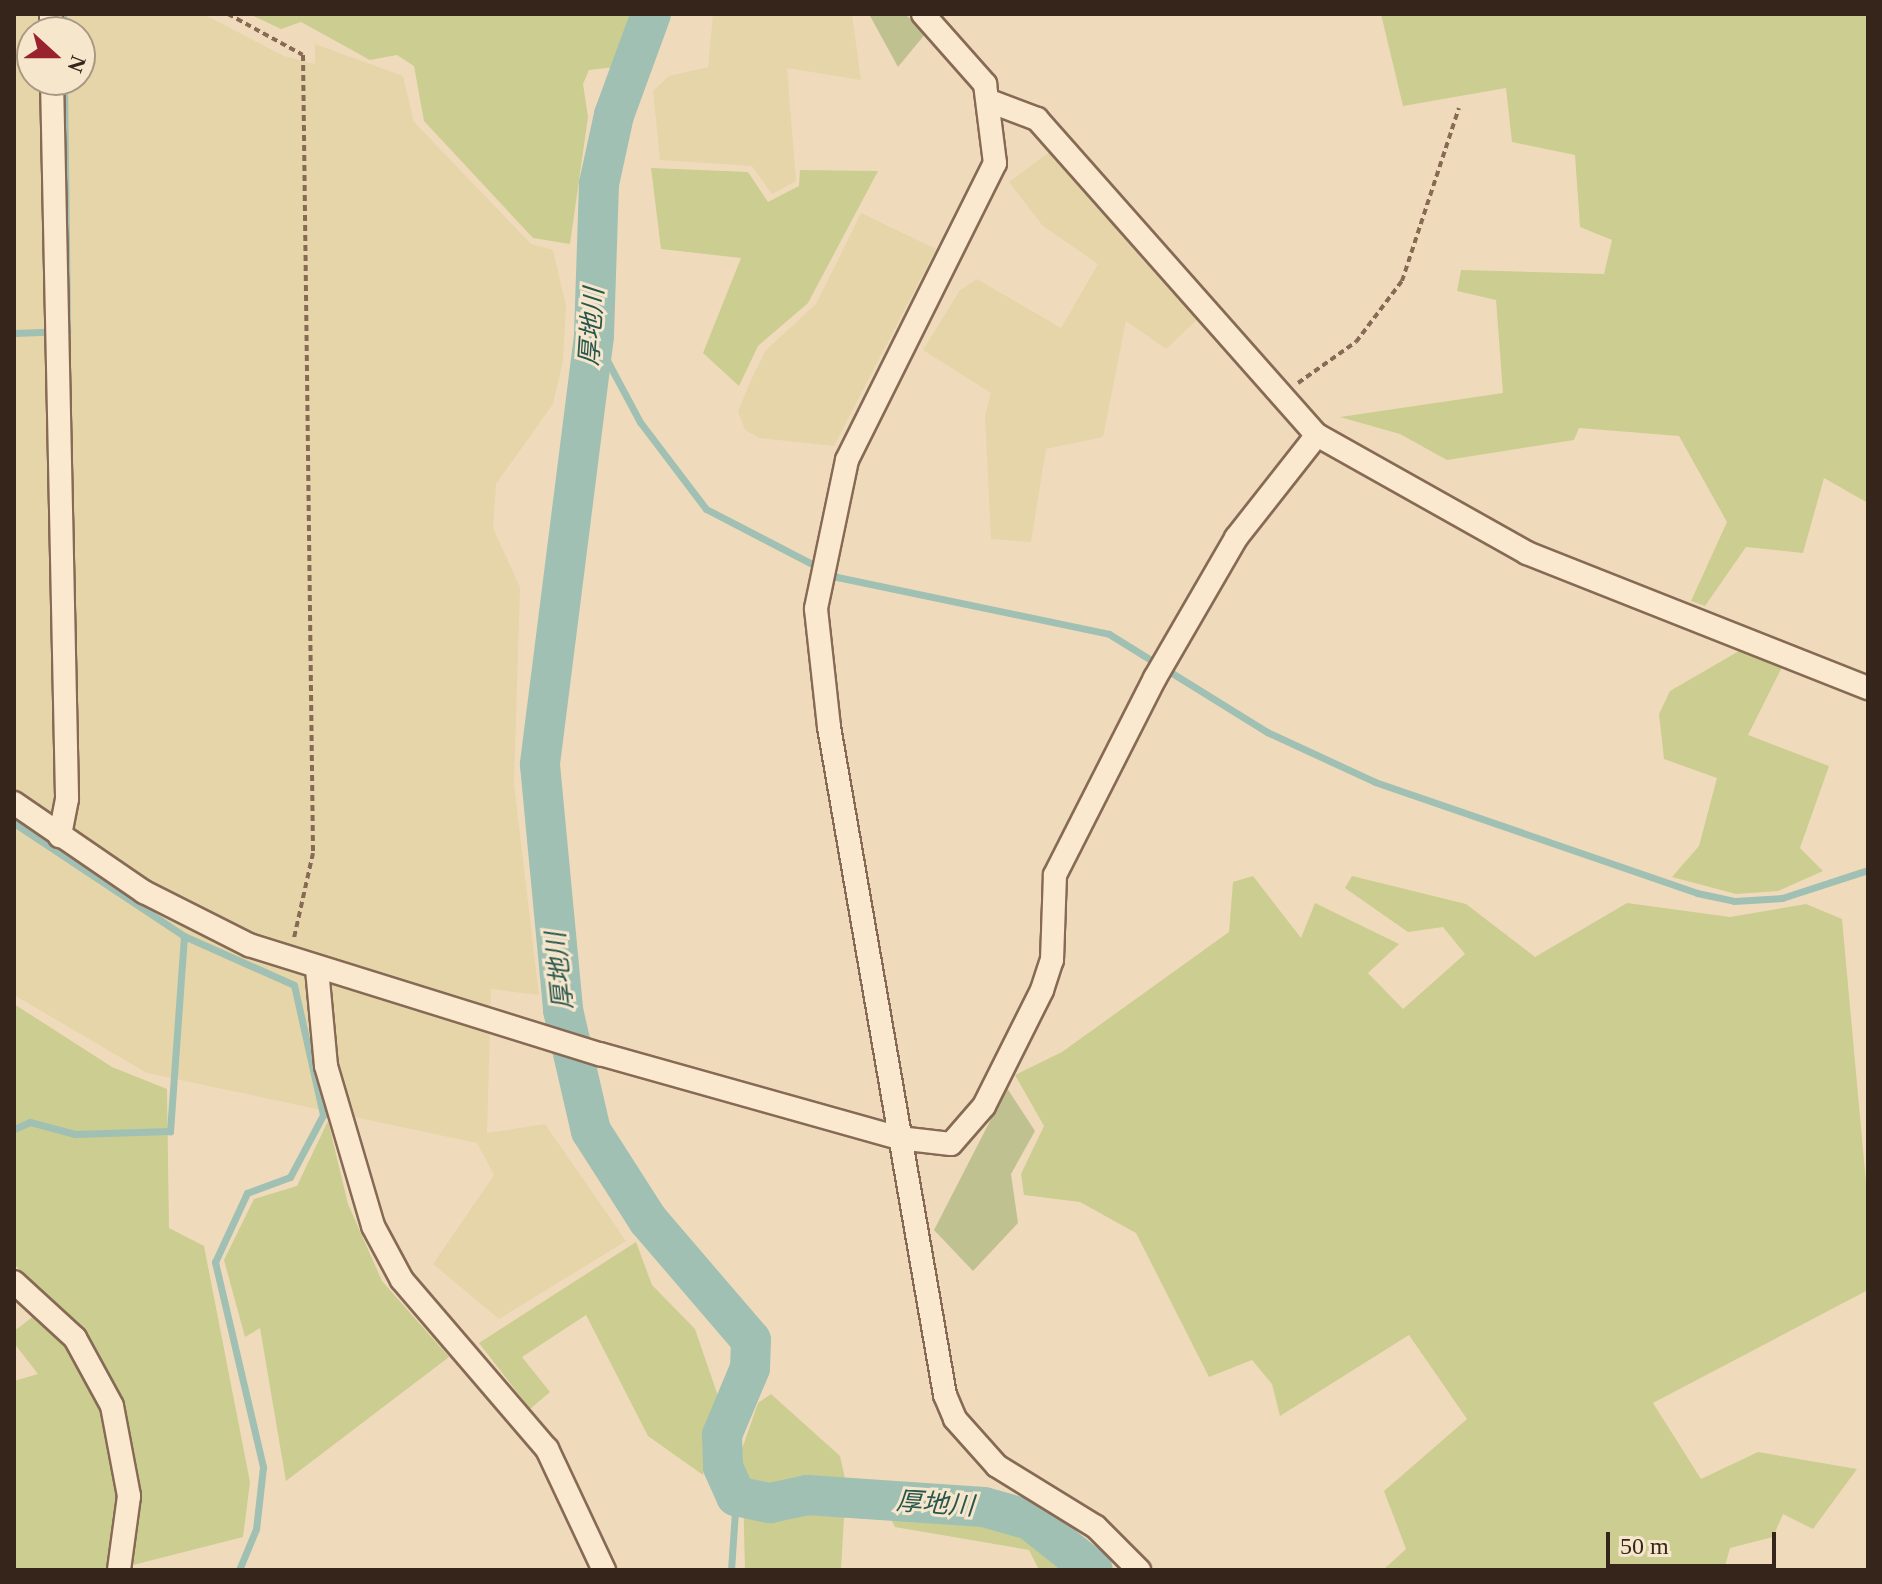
<!DOCTYPE html>
<meta charset="utf-8">
<style>
body{margin:0}
#map{position:relative;width:1882px;height:1584px;overflow:hidden;background:#efdbbb;font-family:"Times New Roman","Noto Sans JP",serif}
div>[style]{position:absolute}
[style*='--x']{left:calc(var(--x)*1px);top:calc(var(--y)*1px);width:calc(var(--w)*1px);rotate:calc(var(--a)*1deg)}
.farmland>*{inset:0;background:#e5d5a9}
.green>*{inset:0;background:#cccd90}
.cemetery>*{inset:0;background:#c0c190}
.stream>*{height:7px;margin:-3.5px;padding:0 3.5px;transform-origin:3.5px;border-radius:3.5px;background:#a0c0b3}
.river>*{height:40px;margin:-20px;padding:0 20px;transform-origin:20px;border-radius:20px;background:#a0c0b3}
.path>*{height:4px;margin-top:-2px;transform-origin:0;background:repeating-linear-gradient(90deg,#876a55 0 6px,transparent 0 10px)}
.roads{filter:drop-shadow(2px 0 #876a55) drop-shadow(-2px 0 #876a55) drop-shadow(0 2px #876a55) drop-shadow(0 -2px #876a55)}
.minor>*{height:22px;margin:-11px;padding:0 11px;transform-origin:11px;border-radius:11px;background:#fae9cf}
span{translate:-50% -50%;white-space:nowrap;text-align:center;line-height:1.15;-webkit-text-stroke:6px #f6e6cb;paint-order:stroke}
.water-label{font-size:26px;color:#29564e;font-style:italic}
.frame{position:absolute;inset:0;border:16px solid #35251a;pointer-events:none}
.north{position:absolute;left:16px;top:16px;width:80px;height:80px;box-sizing:border-box;background:#f6e6cb;border:2px solid #a99984;border-radius:50%;rotate:111deg;font-size:22px;font-weight:700;line-height:32px;text-align:center;color:#35251a}
.north::after{content:'';display:block;margin:auto;width:28px;height:36px;background:#98232f;clip-path:polygon(50% 0,100% 100%,50% 72%,0 100%)}
.scale{position:absolute;left:1606px;top:1532px;width:170px;height:36px;box-sizing:border-box;border:4px solid #35251a;border-top:0;padding-left:10px;font-size:24px;line-height:28px;white-space:nowrap;color:#35251a;-webkit-text-stroke:6px #f6e6cb;paint-order:stroke}
</style>
<div id="map">
<div class="farmland">
<div style="clip-path:polygon(evenodd,14px 14px,203px 14px,284px 56px,315px 64px,315px 44px,403px 76px,414px 122px,531px 244px,553px 250px,566px 306px,563px 361px,553px 404px,496px 484px,493px 528px,520px 587px,514px 784px,539px 995px,491px 989px,487px 1133px,545px 1124px,626px 1241px,499px 1319px,433px 1264px,494px 1175px,477px 1143px,147px 1073px,14px 995px,14px 14px,32px 32px,80px 32px,80px 80px,32px 80px,32px 32px)"></div>
<div style="clip-path:polygon(713px 14px,852px 14px,861px 80px,787px 68px,796px 181px,772px 194px,752px 166px,660px 160px,653px 91px,669px 76px,708px 67px)"></div>
<div style="clip-path:polygon(1051px 151px,1201px 316px,1166px 349px,1126px 321px,1103px 437px,1046px 449px,1031px 542px,991px 539px,985px 416px,991px 393px,923px 350px,960px 290px,977px 279px,1061px 328px,1098px 264px,1043px 226px,1009px 182px)"></div>
<div style="clip-path:polygon(861px 213px,936px 249px,834px 446px,759px 438px,745px 430px,738px 411px,751px 380px,766px 350px,816px 304px)"></div>
</div>
<div class="green">
<div style="clip-path:polygon(249px 14px,638px 14px,615px 67px,589px 70px,583px 84px,588px 117px,570px 244px,533px 238px,424px 121px,414px 66px,397px 55px,370px 60px,301px 22px,281px 29px)"></div>
<div style="clip-path:polygon(1381px 14px,1868px 14px,1868px 503px,1824px 478px,1803px 553px,1746px 547px,1705px 606px,1691px 601px,1727px 522px,1679px 436px,1579px 428px,1574px 440px,1447px 460px,1400px 434px,1340px 417px,1503px 393px,1496px 300px,1457px 291px,1461px 270px,1604px 274px,1612px 240px,1580px 227px,1575px 155px,1512px 142px,1506px 88px,1403px 106px)"></div>
<div style="clip-path:polygon(651px 168px,748px 172px,768px 202px,799px 186px,800px 170px,878px 171px,808px 303px,758px 346px,739px 386px,703px 353px,741px 258px,661px 249px)"></div>
<div style="clip-path:polygon(1739px 651px,1782px 667px,1748px 735px,1829px 766px,1800px 848px,1823px 871px,1778px 891px,1736px 894px,1672px 877px,1699px 846px,1717px 778px,1664px 759px,1659px 714px,1670px 691px)"></div>
<div style="clip-path:polygon(1253px 876px,1301px 938px,1315px 903px,1399px 944px,1368px 973px,1403px 1009px,1465px 954px,1443px 927px,1408px 932px,1345px 888px,1352px 876px,1466px 904px,1535px 957px,1627px 903px,1730px 917px,1806px 904px,1842px 919px,1868px 1204px,1868px 1290px,1653px 1403px,1701px 1479px,1758px 1452px,1857px 1469px,1813px 1529px,1783px 1514px,1773px 1537px,1730px 1548px,1724px 1570px,1383px 1570px,1406px 1549px,1384px 1491px,1467px 1419px,1409px 1335px,1280px 1416px,1272px 1384px,1252px 1360px,1209px 1377px,1136px 1233px,1080px 1202px,1024px 1195px,1021px 1174px,1044px 1126px,1015px 1075px,1062px 1052px,1229px 932px,1233px 882px)"></div>
<div style="clip-path:polygon(14px 1004px,112px 1067px,167px 1089px,169px 1228px,204px 1246px,250px 1482px,243px 1537px,133px 1565px,141px 1491px,124px 1405px,88px 1337px,14px 1264px)"></div>
<div style="clip-path:polygon(328px 1121px,348px 1204px,382px 1281px,449px 1357px,286px 1481px,260px 1328px,245px 1337px,224px 1260px,254px 1199px,297px 1186px)"></div>
<div style="clip-path:polygon(636px 1242px,652px 1285px,695px 1329px,718px 1396px,703px 1475px,648px 1436px,586px 1315px,522px 1357px,550px 1392px,530px 1409px,479px 1343px)"></div>
<div style="clip-path:polygon(34px 1316px,73px 1349px,106px 1409px,121px 1498px,107px 1570px,14px 1570px,14px 1381px,38px 1374px,14px 1343px,14px 1331px)"></div>
<div style="clip-path:polygon(771px 1394px,840px 1456px,846px 1483px,841px 1570px,745px 1570px,742px 1449px,758px 1403px)"></div>
<div style="clip-path:polygon(911px 1509px,1004px 1519px,1052px 1540px,1080px 1570px,1039px 1570px,1029px 1550px,895px 1527px,889px 1515px)"></div>
</div>
<div class="cemetery">
<div style="clip-path:polygon(869px 14px,905px 14px,926px 33px,898px 67px)"></div>
<div style="clip-path:polygon(1007px 1088px,1035px 1131px,1011px 1174px,1018px 1223px,973px 1271px,934px 1230px)"></div>
</div>
<div class="stream">
<div style="--x:63;--y:14;--w:18;--a:90"></div>
<div style="--x:64;--y:80;--w:252;--a:89.3"></div>
<div style="--x:14;--y:333;--w:33;--a:-2"></div>
<div style="--x:594;--y:336;--w:98;--a:61.9"></div>
<div style="--x:640;--y:422;--w:109;--a:52.8"></div>
<div style="--x:706;--y:509;--w:148;--a:27.4"></div>
<div style="--x:837;--y:577;--w:278;--a:11.8"></div>
<div style="--x:1109;--y:634;--w:186;--a:31.8"></div>
<div style="--x:1267;--y:732;--w:119;--a:24.8"></div>
<div style="--x:1375;--y:782;--w:341;--a:19"></div>
<div style="--x:1697;--y:893;--w:38;--a:12"></div>
<div style="--x:1734;--y:901;--w:48;--a:-3.6"></div>
<div style="--x:1782;--y:898;--w:90;--a:-18"></div>
<div style="--x:14;--y:823;--w:204;--a:33.6"></div>
<div style="--x:184;--y:936;--w:196;--a:94.1"></div>
<div style="--x:170;--y:1131;--w:95;--a:178.2"></div>
<div style="--x:75;--y:1134;--w:47;--a:-165.1"></div>
<div style="--x:30;--y:1122;--w:17;--a:156"></div>
<div style="--x:184;--y:936;--w:120;--a:24"></div>
<div style="--x:294;--y:985;--w:133;--a:77.4"></div>
<div style="--x:323;--y:1115;--w:70;--a:118"></div>
<div style="--x:290;--y:1177;--w:46;--a:159.6"></div>
<div style="--x:247;--y:1193;--w:76;--a:114.9"></div>
<div style="--x:215;--y:1262;--w:211;--a:76.8"></div>
<div style="--x:263;--y:1467;--w:62;--a:96.4"></div>
<div style="--x:256;--y:1529;--w:44;--a:112.5"></div>
<div style="--x:731;--y:1570;--w:74;--a:-86.1"></div>
</div>
<div class="river">
<div style="--x:651;--y:14;--w:108;--a:110.1"></div>
<div style="--x:614;--y:115;--w:71;--a:102.3"></div>
<div style="--x:599;--y:184;--w:152;--a:91.9"></div>
<div style="--x:594;--y:336;--w:432;--a:97.2"></div>
<div style="--x:540;--y:765;--w:246;--a:84.6"></div>
<div style="--x:563;--y:1010;--w:124;--a:77"></div>
<div style="--x:591;--y:1131;--w:106;--a:57.4"></div>
<div style="--x:648;--y:1220;--w:158;--a:49.4"></div>
<div style="--x:751;--y:1340;--w:28;--a:92"></div>
<div style="--x:750;--y:1368;--w:73;--a:112.7"></div>
<div style="--x:722;--y:1435;--w:32;--a:88"></div>
<div style="--x:723;--y:1467;--w:32;--a:66"></div>
<div style="--x:736;--y:1496;--w:35;--a:12"></div>
<div style="--x:770;--y:1503;--w:38;--a:-12"></div>
<div style="--x:807;--y:1495;--w:177;--a:3.9"></div>
<div style="--x:984;--y:1507;--w:48;--a:15.8"></div>
<div style="--x:1030;--y:1520;--w:80;--a:38.4"></div>
</div>
<div class="path">
<div style="--x:228;--y:14;--w:85;--a:28.7"></div>
<div style="--x:303;--y:55;--w:798;--a:89.28"></div>
<div style="--x:313;--y:853;--w:87;--a:102.6"></div>
<div style="--x:1298;--y:383;--w:71;--a:-35.3"></div>
<div style="--x:1356;--y:342;--w:76;--a:-53"></div>
<div style="--x:1402;--y:281;--w:182;--a:-71.8"></div>
</div>
<div class="roads">
<div class="minor">
<div style="--x:51;--y:14;--w:18;--a:90"></div>
<div style="--x:923;--y:14;--w:94;--a:48.5"></div>
<div style="--x:985;--y:84;--w:80;--a:82.8"></div>
<div style="--x:995;--y:163;--w:332;--a:116.5"></div>
<div style="--x:847;--y:460;--w:152;--a:101.8"></div>
<div style="--x:816;--y:609;--w:119;--a:83.7"></div>
<div style="--x:829;--y:727;--w:678;--a:80.15"></div>
<div style="--x:945;--y:1395;--w:26;--a:67"></div>
<div style="--x:955;--y:1419;--w:63;--a:48.2"></div>
<div style="--x:997;--y:1466;--w:116;--a:31.6"></div>
<div style="--x:1096;--y:1527;--w:61;--a:45"></div>
<div style="--x:52;--y:80;--w:719;--a:88.8"></div>
<div style="--x:67;--y:799;--w:38;--a:101"></div>
<div style="--x:992;--y:102;--w:48;--a:20.7"></div>
<div style="--x:1037;--y:119;--w:422;--a:48.5"></div>
<div style="--x:1317;--y:435;--w:241;--a:29.3"></div>
<div style="--x:1527;--y:553;--w:367;--a:21.6"></div>
<div style="--x:14;--y:803;--w:158;--a:34.4"></div>
<div style="--x:144;--y:892;--w:118;--a:26.8"></div>
<div style="--x:249;--y:945;--w:368;--a:17.3"></div>
<div style="--x:600;--y:1054;--w:311;--a:15.7"></div>
<div style="--x:899;--y:1138;--w:52;--a:6.6"></div>
<div style="--x:951;--y:1144;--w:50;--a:-49"></div>
<div style="--x:984;--y:1106;--w:130;--a:-63.4"></div>
<div style="--x:1042;--y:990;--w:32;--a:-72"></div>
<div style="--x:1052;--y:960;--w:85;--a:-88"></div>
<div style="--x:1055;--y:875;--w:221;--a:-63.1"></div>
<div style="--x:1155;--y:678;--w:162;--a:-59.9"></div>
<div style="--x:1236;--y:538;--w:131;--a:-51.8"></div>
<div style="--x:317;--y:969;--w:97;--a:84.7"></div>
<div style="--x:326;--y:1066;--w:167;--a:73.6"></div>
<div style="--x:373;--y:1226;--w:61;--a:61.8"></div>
<div style="--x:402;--y:1280;--w:223;--a:49.4"></div>
<div style="--x:547;--y:1449;--w:134;--a:64.8"></div>
<div style="--x:14;--y:1282;--w:83;--a:42.6"></div>
<div style="--x:75;--y:1338;--w:77;--a:61.4"></div>
<div style="--x:112;--y:1406;--w:92;--a:79.3"></div>
<div style="--x:129;--y:1496;--w:75;--a:97.7"></div>
</div>
</div>
<div class="water-label">
<span style="left:592px;top:327px;rotate:-86deg">厚地川</span>
<span style="left:560px;top:971px;rotate:-96deg">厚地川</span>
<span style="left:935px;top:1504px;rotate:4deg">厚地川</span>
</div>
<div class="frame"></div>
<div class="north">N</div>
<div class="scale">50 m</div>
</div>
